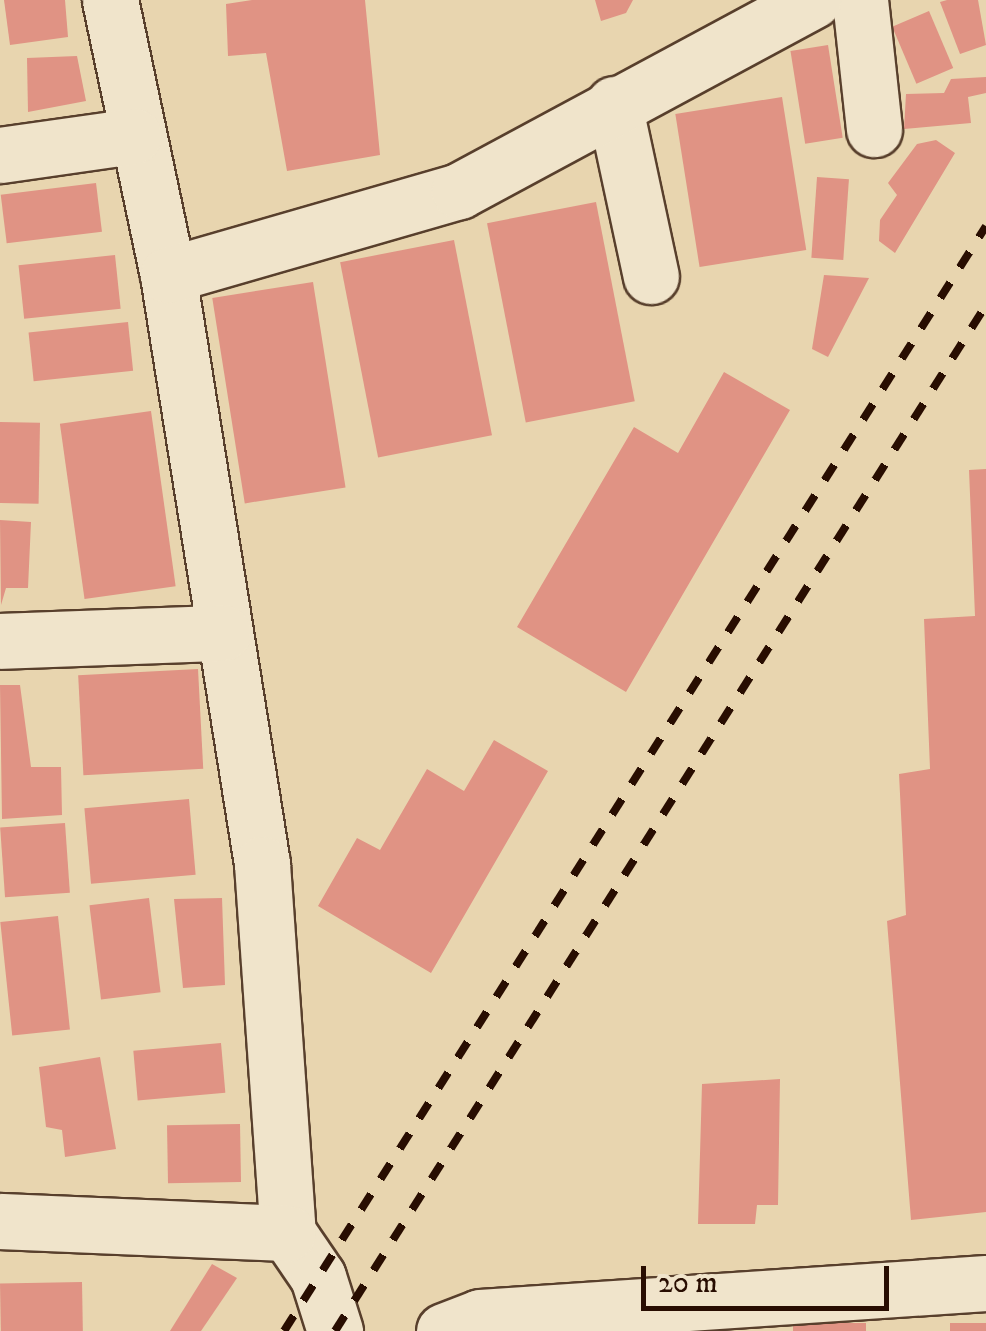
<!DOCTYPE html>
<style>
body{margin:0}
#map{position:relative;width:986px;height:1331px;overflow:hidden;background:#e8d5af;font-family:"IM FELL DW Pica",serif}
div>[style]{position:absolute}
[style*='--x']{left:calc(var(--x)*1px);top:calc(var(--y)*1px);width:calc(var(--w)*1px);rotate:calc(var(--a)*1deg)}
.building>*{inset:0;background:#e09384;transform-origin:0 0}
.roads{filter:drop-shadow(2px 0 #583f2c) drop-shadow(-2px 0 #583f2c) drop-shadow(0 2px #583f2c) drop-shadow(0 -2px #583f2c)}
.minor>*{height:55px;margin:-27.5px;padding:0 27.5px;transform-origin:27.5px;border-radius:27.5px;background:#f0e4cb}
.rail>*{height:8px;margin-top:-4px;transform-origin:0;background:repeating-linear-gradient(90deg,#280d01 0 18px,transparent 0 36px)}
span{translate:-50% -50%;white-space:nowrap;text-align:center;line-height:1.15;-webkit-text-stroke:8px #f0e4cb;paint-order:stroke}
.scale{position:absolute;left:641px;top:1266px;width:248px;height:45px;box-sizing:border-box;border:5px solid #280d01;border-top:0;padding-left:12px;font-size:30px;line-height:35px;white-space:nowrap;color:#280d01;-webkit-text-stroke:8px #f0e4cb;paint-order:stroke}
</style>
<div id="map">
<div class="building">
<div style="clip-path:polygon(4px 0,65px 0,68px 37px,10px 45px)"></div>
<div style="clip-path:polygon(252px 0,365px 0,380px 155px,287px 171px,266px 53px,228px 56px,226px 4px)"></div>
<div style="clip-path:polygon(595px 0,633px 0,626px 13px,601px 21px)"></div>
<div style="clip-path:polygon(947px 0,978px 0,986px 45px,960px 54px,940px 2px)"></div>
<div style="left:929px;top:11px;width:62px;height:40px;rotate:67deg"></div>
<div style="left:828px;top:45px;width:94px;height:38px;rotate:81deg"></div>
<div style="clip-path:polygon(77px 56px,86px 101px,28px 112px,27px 58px)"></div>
<div style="clip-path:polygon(986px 77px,986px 93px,968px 97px,971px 123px,904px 129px,906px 94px,944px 93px,951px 79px)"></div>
<div style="left:782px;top:97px;width:155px;height:108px;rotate:81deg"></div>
<div style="clip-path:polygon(936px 140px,955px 153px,895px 253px,879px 241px,880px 220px,897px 195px,888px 183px,917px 144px)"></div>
<div style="left:817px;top:177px;width:32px;height:81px;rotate:4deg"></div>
<div style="left:96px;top:183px;width:49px;height:96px;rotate:83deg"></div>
<div style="left:596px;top:202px;width:203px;height:111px;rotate:79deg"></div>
<div style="left:454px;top:240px;width:199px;height:116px;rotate:79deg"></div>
<div style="left:115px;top:255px;width:54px;height:97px;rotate:84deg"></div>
<div style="clip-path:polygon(824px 275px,869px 278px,828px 357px,812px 349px)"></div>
<div style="left:313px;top:282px;width:208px;height:102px;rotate:81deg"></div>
<div style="left:128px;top:322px;width:49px;height:100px;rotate:84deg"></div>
<div style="clip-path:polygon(724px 372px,790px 410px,626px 692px,517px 627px,634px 427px,678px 453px)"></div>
<div style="left:151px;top:411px;width:177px;height:92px;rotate:82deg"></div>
<div style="left:0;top:422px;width:40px;height:81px;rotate:1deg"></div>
<div style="clip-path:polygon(986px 469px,986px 1212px,911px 1220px,887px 921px,906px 915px,899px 774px,930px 769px,924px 619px,975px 616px,969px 470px)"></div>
<div style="clip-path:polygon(0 520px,31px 522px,28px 588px,6px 588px,1px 605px)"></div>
<div style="left:198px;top:669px;width:100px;height:120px;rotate:87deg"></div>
<div style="clip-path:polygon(0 685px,20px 685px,31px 767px,61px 767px,62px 815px,2px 819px)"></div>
<div style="clip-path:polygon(494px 740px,548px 771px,431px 973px,318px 906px,357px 838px,380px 850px,427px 769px,464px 791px)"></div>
<div style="left:189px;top:799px;width:76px;height:105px;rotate:85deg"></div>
<div style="left:65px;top:823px;width:70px;height:65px;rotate:86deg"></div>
<div style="left:149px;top:898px;width:95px;height:60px;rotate:83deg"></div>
<div style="clip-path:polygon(222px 898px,225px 985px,183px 988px,174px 899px)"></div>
<div style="left:58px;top:916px;width:114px;height:58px;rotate:84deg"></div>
<div style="left:221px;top:1043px;width:50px;height:88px;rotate:85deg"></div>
<div style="clip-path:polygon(100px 1057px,116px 1149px,65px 1157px,62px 1130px,46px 1127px,39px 1067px)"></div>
<div style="clip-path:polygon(780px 1079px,778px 1205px,757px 1205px,755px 1224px,698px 1224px,702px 1084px)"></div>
<div style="left:240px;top:1124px;width:58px;height:73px;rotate:89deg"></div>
<div style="clip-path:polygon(212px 1264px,237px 1278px,201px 1331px,170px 1331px)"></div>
<div style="left:82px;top:1282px;width:49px;height:82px;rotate:89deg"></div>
<div style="left:793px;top:1323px;width:73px;height:8px"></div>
<div style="left:950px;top:1323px;width:36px;height:8px"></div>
</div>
<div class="roads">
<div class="minor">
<div style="--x:110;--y:0;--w:281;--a:78.1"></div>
<div style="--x:168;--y:275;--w:596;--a:80.93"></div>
<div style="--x:262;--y:864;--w:370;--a:86"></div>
<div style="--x:288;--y:1233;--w:53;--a:55.7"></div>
<div style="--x:318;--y:1277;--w:57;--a:72.5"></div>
<div style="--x:860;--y:0;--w:130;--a:83.8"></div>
<div style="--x:614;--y:104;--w:176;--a:77.9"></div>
<div style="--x:0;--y:155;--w:135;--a:-8.1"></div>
<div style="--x:168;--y:275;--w:303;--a:-16.1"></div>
<div style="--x:459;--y:191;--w:402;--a:-28.3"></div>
<div style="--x:0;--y:641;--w:223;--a:-2.1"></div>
<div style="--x:0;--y:1221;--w:288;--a:2.4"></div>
<div style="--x:444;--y:1331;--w:39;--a:-21"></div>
<div style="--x:480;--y:1317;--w:507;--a:-3.84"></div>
</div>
</div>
<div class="rail">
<div style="--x:284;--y:1331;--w:1309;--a:-57.57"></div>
<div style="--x:335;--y:1331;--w:1215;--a:-57.6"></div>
</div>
<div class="scale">20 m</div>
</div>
